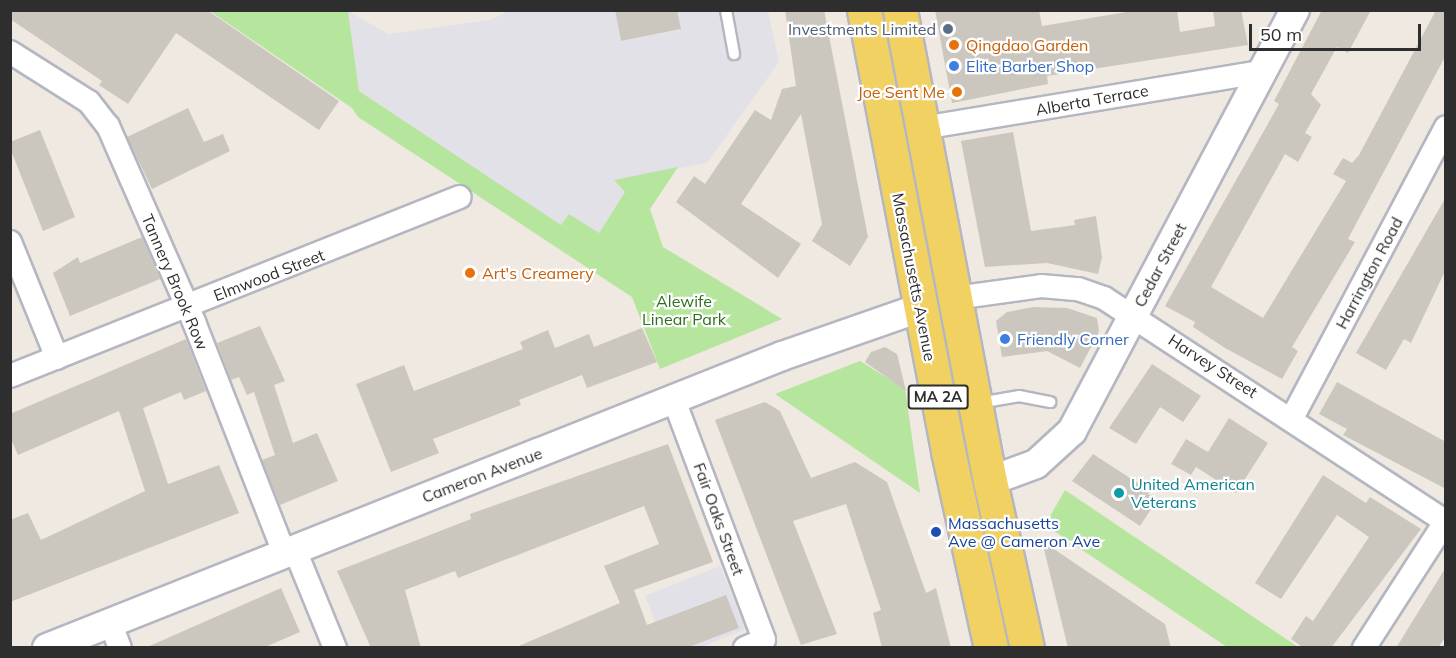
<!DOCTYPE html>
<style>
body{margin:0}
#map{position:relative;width:1456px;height:658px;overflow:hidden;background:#efe9e1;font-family:Mulish,sans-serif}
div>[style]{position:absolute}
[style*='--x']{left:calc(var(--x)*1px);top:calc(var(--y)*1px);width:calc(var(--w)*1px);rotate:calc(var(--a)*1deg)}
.industrial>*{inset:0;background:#e3e1e8}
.green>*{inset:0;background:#b6e59e}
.building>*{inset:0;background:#cbc7bf}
.roads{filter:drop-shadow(2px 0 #b4b7c1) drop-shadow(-2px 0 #b4b7c1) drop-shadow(0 2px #b4b7c1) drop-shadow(0 -2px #b4b7c1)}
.service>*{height:10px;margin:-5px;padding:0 5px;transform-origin:5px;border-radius:5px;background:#fff}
.minor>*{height:22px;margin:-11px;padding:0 11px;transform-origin:11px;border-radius:11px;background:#fff}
.tertiary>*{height:28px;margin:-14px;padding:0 14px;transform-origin:14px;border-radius:14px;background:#fff}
.primary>*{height:33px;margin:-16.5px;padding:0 16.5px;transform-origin:16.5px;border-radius:16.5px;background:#f2d163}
.dots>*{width:16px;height:16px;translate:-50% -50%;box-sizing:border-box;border:3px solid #fff;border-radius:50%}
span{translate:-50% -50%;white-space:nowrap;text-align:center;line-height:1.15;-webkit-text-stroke:4.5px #fff;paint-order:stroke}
.shield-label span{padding:2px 4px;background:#fff;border:2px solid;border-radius:4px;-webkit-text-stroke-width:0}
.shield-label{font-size:15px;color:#2e2e2e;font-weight:700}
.service-label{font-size:16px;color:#4e5e75}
.right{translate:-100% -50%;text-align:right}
.food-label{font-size:16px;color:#c56008}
.left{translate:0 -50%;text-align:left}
.shop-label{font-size:16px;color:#366cbe}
.street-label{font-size:16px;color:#2e2e2e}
.park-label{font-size:16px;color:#2c6e1b}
.culture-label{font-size:16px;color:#0d838f}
.transit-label{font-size:16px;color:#164399}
.frame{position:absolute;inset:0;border:12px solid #2e2e2e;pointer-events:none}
.scale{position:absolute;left:1249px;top:24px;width:172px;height:27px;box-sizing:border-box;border:3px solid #2e2e2e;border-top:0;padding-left:8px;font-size:18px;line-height:21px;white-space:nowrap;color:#2e2e2e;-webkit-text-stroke:4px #fff;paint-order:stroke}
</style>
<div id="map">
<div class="industrial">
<div style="clip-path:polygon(348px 11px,388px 34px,489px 20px,508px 11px,615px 11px,621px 41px,680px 30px,677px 11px,768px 11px,779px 62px,707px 163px,615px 180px,625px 192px,599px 233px,569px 214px,561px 226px,359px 91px)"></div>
<div style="clip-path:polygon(720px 566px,746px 629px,702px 647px,665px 647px,645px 596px)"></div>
</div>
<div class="green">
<div style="clip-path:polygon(210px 11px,348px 11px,359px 91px,561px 225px,569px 214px,599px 233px,625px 192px,614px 180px,678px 167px,650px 209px,663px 247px,782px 319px,660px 369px,632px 297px,358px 117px,352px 108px)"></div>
<div style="clip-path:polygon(860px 361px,905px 389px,920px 493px,775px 394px)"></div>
<div style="clip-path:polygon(1065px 490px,1298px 647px,1227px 647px,1045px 525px)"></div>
</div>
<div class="building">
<div style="clip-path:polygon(10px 10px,207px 10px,339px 101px,319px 130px,176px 33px,128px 104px,99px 85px,102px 81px,10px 19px)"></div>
<div style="clip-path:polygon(615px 10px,677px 10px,681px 29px,621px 41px)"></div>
<div style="clip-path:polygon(785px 10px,824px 10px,868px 237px,850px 266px,812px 241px,822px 224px,801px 114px,741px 204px,801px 244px,778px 278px,676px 202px,694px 176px,705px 184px,755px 110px,771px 120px,782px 89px,796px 86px)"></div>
<div style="clip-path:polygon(935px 10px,1039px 10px,1042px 26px,1139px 10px,1177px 10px,1180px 32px,1215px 26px,1213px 10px,1241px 10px,1248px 45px,1047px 76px,1048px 84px,952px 103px)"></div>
<div style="clip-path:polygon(1322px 10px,1371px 10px,1348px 53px,1337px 47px,1311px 94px,1321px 105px,1305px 133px,1312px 137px,1298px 162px,1285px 154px,1211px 287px,1263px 318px,1346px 181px,1333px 174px,1343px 158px,1352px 163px,1359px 155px,1436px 10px,1446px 10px,1446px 55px,1348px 239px,1355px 242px,1292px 347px,1298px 351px,1282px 379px,1225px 348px,1193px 327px,1195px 322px,1165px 306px,1279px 104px,1274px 101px)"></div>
<div style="clip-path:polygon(188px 108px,204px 142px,223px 134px,230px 151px,152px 189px,127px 137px)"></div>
<div style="clip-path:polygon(40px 130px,75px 217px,43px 231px,10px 148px,10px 142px)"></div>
<div style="clip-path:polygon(1013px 132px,1031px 231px,1075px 225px,1074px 220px,1096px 216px,1102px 257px,1098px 274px,1047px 263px,985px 267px,961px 141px)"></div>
<div style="clip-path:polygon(1446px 197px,1446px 269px,1411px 343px,1404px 339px,1386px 370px,1356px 353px)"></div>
<div style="clip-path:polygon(142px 237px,160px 279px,70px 316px,53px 273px,78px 257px,80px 263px)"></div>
<div style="clip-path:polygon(1033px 307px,1067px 308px,1097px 318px,1099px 332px,1080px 368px,1047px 351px,1002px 357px,996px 321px,1007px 312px)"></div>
<div style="clip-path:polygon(260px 326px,285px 381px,274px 385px,293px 443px,317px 433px,338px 481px,280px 505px,262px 460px,275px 455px,254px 392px,247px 395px,239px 377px,231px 380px,217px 343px)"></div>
<div style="clip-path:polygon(642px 328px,657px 362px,587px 388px,582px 375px,519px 400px,521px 405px,433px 439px,439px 453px,391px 472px,356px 384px,404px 365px,414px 391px,523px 349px,520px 342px,548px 330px,555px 348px,589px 334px,594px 347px)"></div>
<div style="clip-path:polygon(186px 339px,206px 391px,184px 400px,181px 392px,143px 408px,168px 484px,219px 465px,239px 513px,10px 602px,10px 520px,28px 513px,41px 540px,145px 491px,119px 411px,18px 455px,10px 437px,10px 414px)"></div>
<div style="clip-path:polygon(885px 347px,897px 354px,906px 391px,865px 362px,871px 352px)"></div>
<div style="clip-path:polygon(1152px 364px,1201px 396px,1183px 422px,1160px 407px,1136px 444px,1109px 428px)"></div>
<div style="clip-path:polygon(1337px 382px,1446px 442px,1446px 489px,1343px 435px,1347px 429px,1319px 414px)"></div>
<div style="clip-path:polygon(765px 402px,780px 411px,811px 478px,855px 462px,887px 482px,926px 593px,936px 588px,951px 648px,882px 648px,873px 613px,881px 610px,846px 504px,793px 521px,837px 634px,801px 645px,715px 420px)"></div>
<div style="clip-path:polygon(1229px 418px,1268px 443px,1236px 493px,1196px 467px,1191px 475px,1171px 464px,1186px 439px,1208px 452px)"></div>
<div style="clip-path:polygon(668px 444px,713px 562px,634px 590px,647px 625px,726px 595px,739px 628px,686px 648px,514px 648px,620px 603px,604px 566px,659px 544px,644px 506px,458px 578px,455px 571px,405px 590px,421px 648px,371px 648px,337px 571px,471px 519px,470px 514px)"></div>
<div style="clip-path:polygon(1093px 454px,1150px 491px,1148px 494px,1157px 500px,1140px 526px,1072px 481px)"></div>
<div style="clip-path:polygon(1323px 475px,1366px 503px,1370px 497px,1421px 529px,1331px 648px,1304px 648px,1291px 639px,1306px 616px,1313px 621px,1369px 537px,1337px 515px,1281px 599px,1255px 583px)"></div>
<div style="clip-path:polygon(1042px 541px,1165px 624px,1171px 648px,1068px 648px)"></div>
<div style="clip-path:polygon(1446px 567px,1446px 636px,1438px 648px,1396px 648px)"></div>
<div style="clip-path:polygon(281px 588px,300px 632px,263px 648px,145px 648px)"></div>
</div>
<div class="roads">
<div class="service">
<div style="--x:726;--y:10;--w:45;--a:79.7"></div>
<div style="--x:979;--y:403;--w:41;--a:-9.9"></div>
<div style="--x:1019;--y:396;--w:32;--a:11"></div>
</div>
<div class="minor">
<div style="--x:10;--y:52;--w:93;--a:32.3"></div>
<div style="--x:89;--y:102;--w:31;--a:52"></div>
<div style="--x:108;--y:126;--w:214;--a:66.3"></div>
<div style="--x:194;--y:322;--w:248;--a:68.7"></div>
<div style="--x:922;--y:128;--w:345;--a:-9.4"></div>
<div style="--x:10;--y:242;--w:125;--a:67.9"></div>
<div style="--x:955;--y:298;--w:87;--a:-7.9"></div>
<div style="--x:1041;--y:286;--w:37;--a:5"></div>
<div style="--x:1078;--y:289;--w:28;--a:19"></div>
<div style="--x:1104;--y:298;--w:409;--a:33.2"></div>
<div style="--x:10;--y:376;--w:484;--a:-21.7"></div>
<div style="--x:674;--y:400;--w:256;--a:69.4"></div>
<div style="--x:764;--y:640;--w:21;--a:157"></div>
<div style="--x:1292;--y:418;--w:329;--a:-62.1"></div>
<div style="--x:295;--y:550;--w:106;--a:67.8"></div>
<div style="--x:110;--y:622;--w:28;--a:69"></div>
<div style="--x:1364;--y:648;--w:151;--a:-57.2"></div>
</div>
<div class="tertiary">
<div style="--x:990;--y:481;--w:49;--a:-20.3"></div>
<div style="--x:1036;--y:464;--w:49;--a:-42.5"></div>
<div style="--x:1072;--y:431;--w:476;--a:-62.1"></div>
<div style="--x:47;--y:648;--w:791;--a:-21.67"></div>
<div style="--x:782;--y:356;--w:146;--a:-19.2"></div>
</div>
<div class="primary">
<div style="--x:864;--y:10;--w:449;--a:79.2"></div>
<div style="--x:948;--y:451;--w:202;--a:77.7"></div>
<div style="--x:900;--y:10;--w:480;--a:79.2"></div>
<div style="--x:990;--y:481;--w:171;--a:77.5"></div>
</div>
</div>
<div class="dots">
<div style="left:948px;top:29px;background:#5c6f8a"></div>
<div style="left:954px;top:45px;background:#e8710a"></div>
<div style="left:954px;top:66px;background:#3f7fe0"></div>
<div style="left:957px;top:92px;background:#e8710a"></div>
<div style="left:470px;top:273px;background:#e8710a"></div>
<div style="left:1005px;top:339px;background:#3f7fe0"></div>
<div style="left:1119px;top:493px;background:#0f9aa8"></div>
<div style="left:936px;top:532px;background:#1a4fb4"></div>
</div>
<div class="shield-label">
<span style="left:938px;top:397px">MA 2A</span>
</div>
<div class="service-label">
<span class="right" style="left:936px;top:29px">Investments Limited</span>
</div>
<div class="food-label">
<span class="left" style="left:966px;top:45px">Qingdao Garden</span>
<span class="right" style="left:945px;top:92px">Joe Sent Me</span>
<span class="left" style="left:482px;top:273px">Art's Creamery</span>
</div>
<div class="shop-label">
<span class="left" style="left:966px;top:66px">Elite Barber Shop</span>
<span class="left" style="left:1017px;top:339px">Friendly Corner</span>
</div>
<div class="street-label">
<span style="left:1092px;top:100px;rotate:-10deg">Alberta Terrace</span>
<span style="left:1160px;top:265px;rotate:-62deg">Cedar Street</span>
<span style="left:1369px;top:273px;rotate:-62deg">Harrington Road</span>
<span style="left:269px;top:275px;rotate:-21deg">Elmwood Street</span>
<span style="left:914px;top:277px;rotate:79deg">Massachusetts Avenue</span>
<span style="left:175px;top:282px;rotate:67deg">Tannery Brook Row</span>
<span style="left:1213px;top:366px;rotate:33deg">Harvey Street</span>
<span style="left:482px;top:475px;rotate:-21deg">Cameron Avenue</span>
<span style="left:719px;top:519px;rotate:70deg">Fair Oaks Street</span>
</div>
<div class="park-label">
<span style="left:684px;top:310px">Alewife<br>Linear Park</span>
</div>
<div class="culture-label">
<span class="left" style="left:1131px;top:493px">United American<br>Veterans</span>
</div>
<div class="transit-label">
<span class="left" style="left:948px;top:532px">Massachusetts<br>Ave @ Cameron Ave</span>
</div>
<div class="frame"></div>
<div class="scale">50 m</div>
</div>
